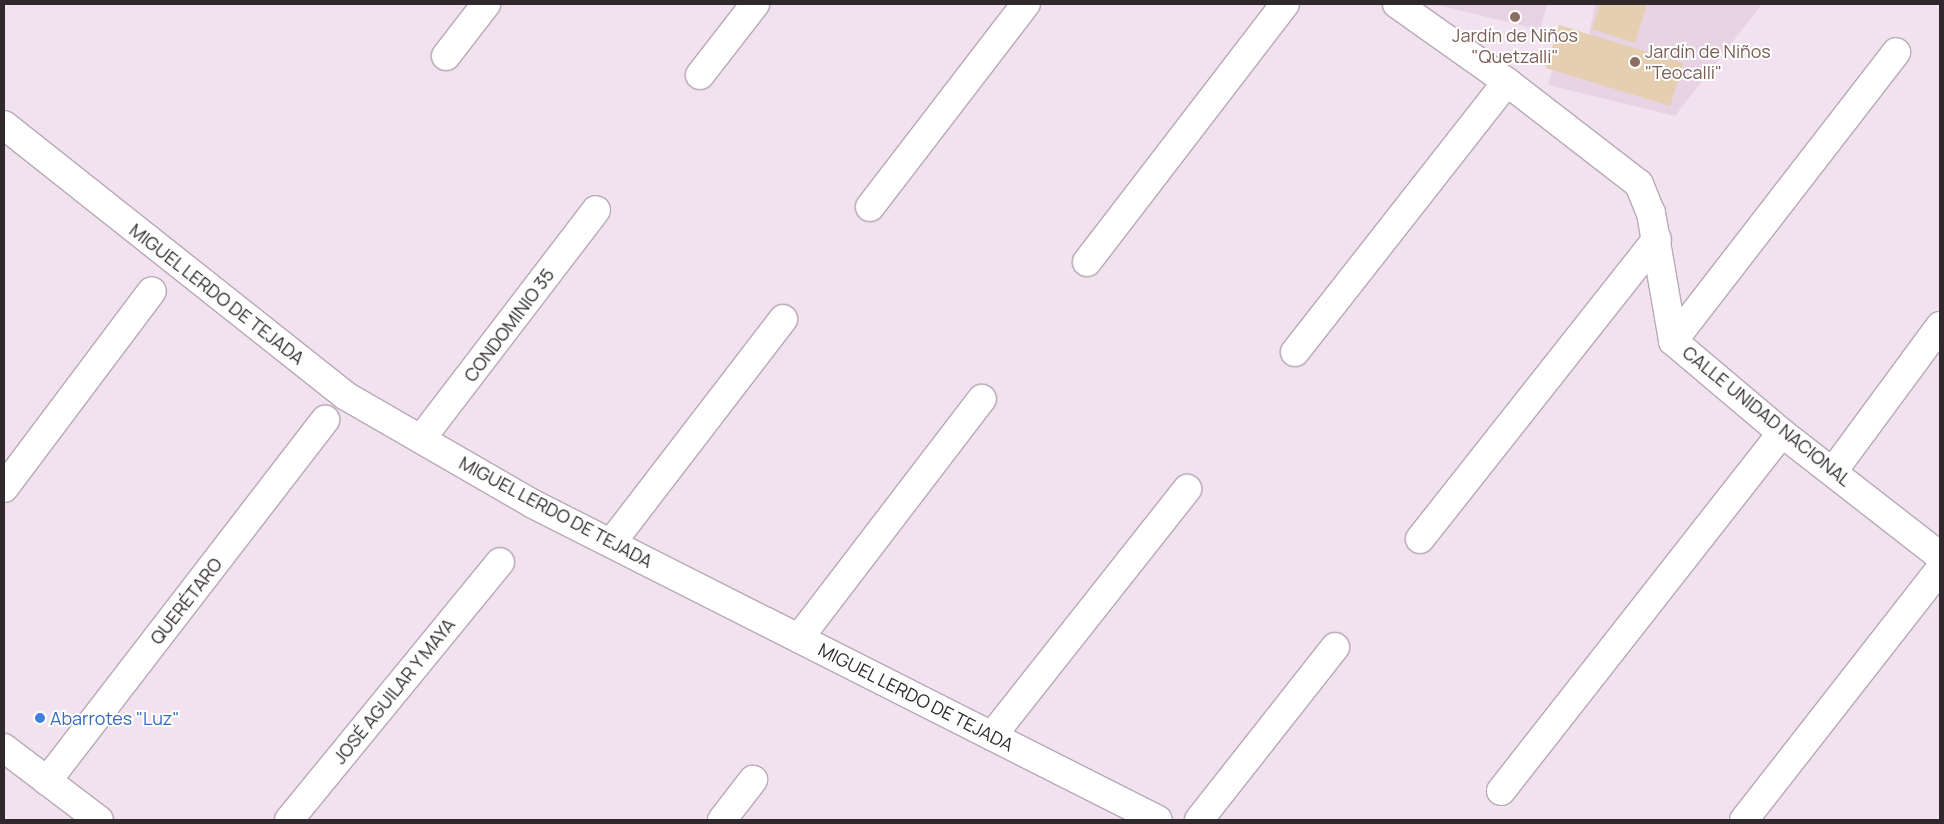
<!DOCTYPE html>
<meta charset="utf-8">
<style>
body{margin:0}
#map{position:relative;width:1944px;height:824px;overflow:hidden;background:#f2e2f0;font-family:Manrope,sans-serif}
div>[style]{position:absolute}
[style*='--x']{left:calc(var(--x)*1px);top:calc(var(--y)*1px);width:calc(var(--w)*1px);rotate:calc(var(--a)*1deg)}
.built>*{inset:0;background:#e8d3e5}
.building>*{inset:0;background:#e5cfb0;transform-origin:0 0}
.roads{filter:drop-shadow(1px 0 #b8a9b6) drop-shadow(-1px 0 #b8a9b6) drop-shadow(0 1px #b8a9b6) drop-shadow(0 -1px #b8a9b6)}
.minor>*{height:28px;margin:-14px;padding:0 14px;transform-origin:14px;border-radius:14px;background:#fff}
.tertiary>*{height:28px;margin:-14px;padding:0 14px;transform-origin:14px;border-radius:14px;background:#fff}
.dots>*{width:14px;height:14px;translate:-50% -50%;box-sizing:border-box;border:2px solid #fff;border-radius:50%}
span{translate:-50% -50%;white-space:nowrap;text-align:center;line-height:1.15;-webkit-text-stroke:4px #fff;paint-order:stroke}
.education-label{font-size:18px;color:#785e54}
.left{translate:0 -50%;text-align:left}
.street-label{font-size:18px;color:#2f292e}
.shop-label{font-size:18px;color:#366cbe}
.frame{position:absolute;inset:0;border:5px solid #2f292e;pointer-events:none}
</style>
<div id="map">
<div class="built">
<div style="clip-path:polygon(1433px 4px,1547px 4px,1540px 30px)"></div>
<div style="clip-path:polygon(1595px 4px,1762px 4px,1675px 116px,1548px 85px,1563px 31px,1588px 38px)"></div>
</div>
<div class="building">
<div style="clip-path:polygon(1600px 4px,1647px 4px,1635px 43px,1592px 29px)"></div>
<div style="left:1559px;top:25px;width:130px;height:45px;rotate:17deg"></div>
</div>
<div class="roads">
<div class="minor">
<div style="--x:1397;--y:4;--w:135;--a:35.3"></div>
<div style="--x:1507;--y:82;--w:167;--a:37.7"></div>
<div style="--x:1639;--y:184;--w:31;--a:68"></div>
<div style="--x:1651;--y:213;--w:130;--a:80.2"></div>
<div style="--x:1673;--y:341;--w:143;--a:40.2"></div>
<div style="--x:1782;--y:433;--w:200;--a:37.9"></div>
<div style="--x:446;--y:56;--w:66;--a:-52.4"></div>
<div style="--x:700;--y:75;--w:90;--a:-52.2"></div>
<div style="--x:4;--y:125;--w:436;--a:38.4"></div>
<div style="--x:346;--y:396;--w:216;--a:30"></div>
<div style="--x:533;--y:504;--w:700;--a:26.82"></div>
<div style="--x:870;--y:207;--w:256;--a:-52.5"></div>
<div style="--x:1087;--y:262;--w:325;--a:-52.5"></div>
<div style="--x:1673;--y:341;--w:365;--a:-52.3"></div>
<div style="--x:1295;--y:352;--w:343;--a:-51.9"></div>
<div style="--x:421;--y:439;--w:288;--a:-52.6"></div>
<div style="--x:1834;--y:470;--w:179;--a:-53.6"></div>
<div style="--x:4;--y:488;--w:246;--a:-53.1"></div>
<div style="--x:1420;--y:539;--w:382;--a:-51.7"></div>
<div style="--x:612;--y:542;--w:281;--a:-52.5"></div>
<div style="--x:799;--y:638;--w:301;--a:-52.6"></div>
<div style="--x:992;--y:736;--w:315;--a:-51.7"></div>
<div style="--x:47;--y:781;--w:456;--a:-52.4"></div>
<div style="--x:1501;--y:791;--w:455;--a:-51.9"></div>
<div style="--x:289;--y:820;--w:333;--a:-50.7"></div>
<div style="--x:722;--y:820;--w:51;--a:-52.2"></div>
<div style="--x:1199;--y:820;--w:220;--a:-51.8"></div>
<div style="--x:1744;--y:820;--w:318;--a:-52"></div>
</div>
<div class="tertiary">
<div style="--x:4;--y:748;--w:119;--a:37.2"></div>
</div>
</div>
<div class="dots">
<div style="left:1515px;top:17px;background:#8d6e63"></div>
<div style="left:1635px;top:62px;background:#8d6e63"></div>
<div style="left:40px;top:718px;background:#3f7fe0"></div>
</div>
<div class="education-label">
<span style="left:1515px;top:46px">Jardín de Niños<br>"Quetzalli"</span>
<span class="left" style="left:1645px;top:62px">Jardín de Niños<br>"Teocalli"</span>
</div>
<div class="street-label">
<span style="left:217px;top:294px;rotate:38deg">MIGUEL LERDO DE TEJADA</span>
<span style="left:509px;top:325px;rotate:-53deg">CONDOMINIO 35</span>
<span style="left:1767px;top:416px;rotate:39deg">CALLE UNIDAD NACIONAL</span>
<span style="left:556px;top:512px;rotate:28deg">MIGUEL LERDO DE TEJADA</span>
<span style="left:186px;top:601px;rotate:-52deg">QUERÉTARO</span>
<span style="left:394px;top:691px;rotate:-51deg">JOSÉ AGUILAR Y MAYA</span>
<span style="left:916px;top:697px;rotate:27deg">MIGUEL LERDO DE TEJADA</span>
</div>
<div class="shop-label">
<span class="left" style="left:50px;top:718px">Abarrotes "Luz"</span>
</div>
<div class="frame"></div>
</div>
